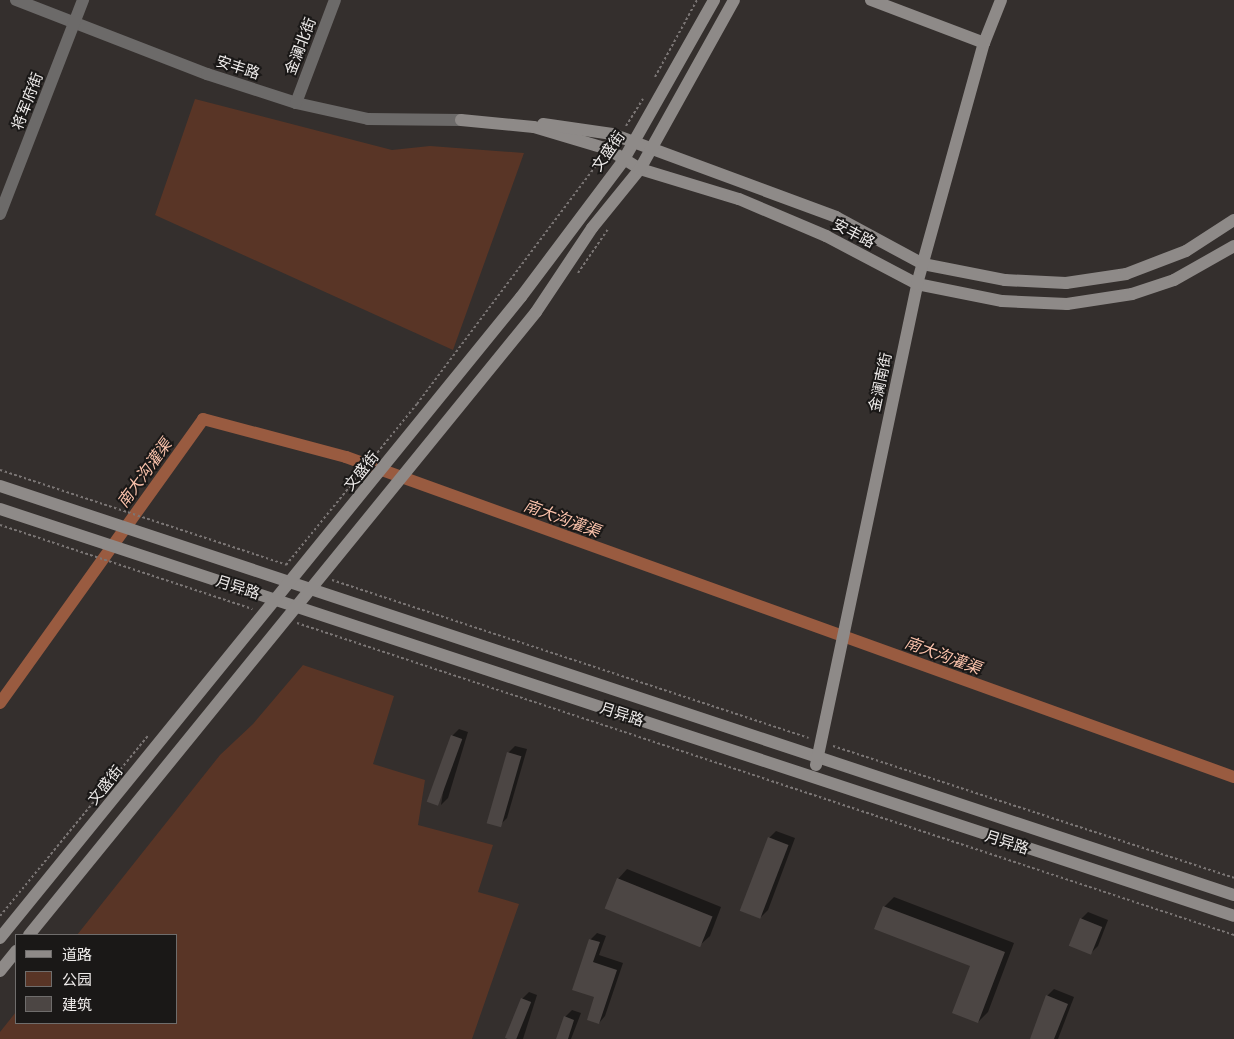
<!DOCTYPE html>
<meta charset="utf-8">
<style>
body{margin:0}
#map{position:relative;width:1234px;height:1039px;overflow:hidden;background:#342f2d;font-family:Lato,"Noto Sans SC",sans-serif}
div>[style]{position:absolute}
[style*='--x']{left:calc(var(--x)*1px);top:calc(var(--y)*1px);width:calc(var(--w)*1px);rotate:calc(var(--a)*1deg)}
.green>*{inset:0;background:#593526}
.shadow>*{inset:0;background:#0007}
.canal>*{height:12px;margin:-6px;padding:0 6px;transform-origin:6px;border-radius:6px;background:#995b40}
.building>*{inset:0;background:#4c4644;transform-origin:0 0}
.path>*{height:2px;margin-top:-1px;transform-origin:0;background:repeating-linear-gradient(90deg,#7b7675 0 2.5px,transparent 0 5px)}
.tertiary>*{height:12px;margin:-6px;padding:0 6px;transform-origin:6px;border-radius:6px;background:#6c6a69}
.secondary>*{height:12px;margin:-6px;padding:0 6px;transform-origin:6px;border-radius:6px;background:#8e8a88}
span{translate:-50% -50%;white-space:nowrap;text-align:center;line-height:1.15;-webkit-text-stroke:4px #1a1817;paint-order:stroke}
.street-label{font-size:15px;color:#efeceb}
.water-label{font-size:16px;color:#fbc2ab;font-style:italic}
.legend{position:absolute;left:15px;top:934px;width:162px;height:90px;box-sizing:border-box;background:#1a1817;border:1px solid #6f6d6c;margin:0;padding:6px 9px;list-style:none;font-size:15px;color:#efeceb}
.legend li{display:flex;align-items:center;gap:10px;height:25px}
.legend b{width:25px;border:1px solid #6f6d6c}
</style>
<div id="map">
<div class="green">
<div style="clip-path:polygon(195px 99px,392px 150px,430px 146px,524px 153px,453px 350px,155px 215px)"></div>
<div style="clip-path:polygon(303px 665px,394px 696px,373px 764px,425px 780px,418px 825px,493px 845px,478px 892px,519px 904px,472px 1039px,0 1039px,0 1032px,16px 1012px,16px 1023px,176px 1023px,176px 935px,77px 935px,220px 755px,253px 724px)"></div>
</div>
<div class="shadow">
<div style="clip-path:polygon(459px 729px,468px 732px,448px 798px,441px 805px,452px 736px)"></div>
<div style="clip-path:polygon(515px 746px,527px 749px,507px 818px,500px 825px,508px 753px)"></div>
<div style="clip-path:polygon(776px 831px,795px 838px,768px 910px,761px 917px,769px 838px)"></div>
<div style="clip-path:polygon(627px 869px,721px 907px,710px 936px,700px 945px,618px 879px)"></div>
<div style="clip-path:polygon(894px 897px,1014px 943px,988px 1012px,978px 1022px,972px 965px,884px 907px)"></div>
<div style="clip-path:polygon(1088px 912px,1108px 920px,1098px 946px,1091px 953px,1081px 919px)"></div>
<div style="clip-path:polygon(597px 933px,606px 936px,599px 955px,623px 963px,605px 1016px,599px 1023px,590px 940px)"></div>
<div style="clip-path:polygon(1054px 989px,1074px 997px,1058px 1039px,1031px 1039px,1047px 996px)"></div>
<div style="clip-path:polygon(529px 992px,537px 995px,523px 1039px,509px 1039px,522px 999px)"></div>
<div style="clip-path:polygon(572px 1010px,581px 1013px,571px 1039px,557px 1039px,565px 1017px)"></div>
</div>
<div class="canal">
<div style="--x:0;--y:703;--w:349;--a:-54.4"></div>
<div style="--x:203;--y:419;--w:148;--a:14.9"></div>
<div style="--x:346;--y:457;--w:944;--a:19.82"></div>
</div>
<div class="building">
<div style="left:451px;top:735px;width:12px;height:71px;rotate:20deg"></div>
<div style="left:507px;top:752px;width:15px;height:74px;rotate:16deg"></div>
<div style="left:768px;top:837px;width:22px;height:79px;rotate:21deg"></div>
<div style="left:617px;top:878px;width:103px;height:33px;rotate:22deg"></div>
<div style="clip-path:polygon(883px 906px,1005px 952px,978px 1023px,952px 1013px,970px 966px,874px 929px)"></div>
<div style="left:1080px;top:918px;width:24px;height:30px;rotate:22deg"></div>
<div style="clip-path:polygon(589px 939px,600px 942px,593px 962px,617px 970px,599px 1024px,587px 1020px,594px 997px,572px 990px)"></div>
<div style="clip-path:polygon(1046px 995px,1068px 1004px,1054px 1039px,1030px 1039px)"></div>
<div style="left:521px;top:998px;width:11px;height:43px;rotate:22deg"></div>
<div style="clip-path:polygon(564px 1016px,574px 1020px,568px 1039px,556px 1039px)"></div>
</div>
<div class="path">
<div style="--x:655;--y:77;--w:88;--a:-61.4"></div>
<div style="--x:626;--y:126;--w:32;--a:-58"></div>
<div style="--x:578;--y:273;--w:53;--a:-55.7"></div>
<div style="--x:0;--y:470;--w:302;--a:18.3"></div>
<div style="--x:0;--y:525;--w:266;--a:18.4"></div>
<div style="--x:286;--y:565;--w:208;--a:-50.9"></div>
<div style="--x:417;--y:404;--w:305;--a:-53.1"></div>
<div style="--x:332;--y:580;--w:502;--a:18.33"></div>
<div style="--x:297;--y:623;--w:988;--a:18.42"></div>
<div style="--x:833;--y:746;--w:422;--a:18.2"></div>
<div style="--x:0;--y:916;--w:233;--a:-50.6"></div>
</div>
<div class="tertiary">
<div style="--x:16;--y:0;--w:205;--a:21.2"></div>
<div style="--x:207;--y:74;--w:94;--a:18"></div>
<div style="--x:296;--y:103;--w:74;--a:12.5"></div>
<div style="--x:368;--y:119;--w:93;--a:0.6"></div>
<div style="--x:296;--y:103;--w:110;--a:-69.3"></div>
<div style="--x:0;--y:214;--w:230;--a:-68.8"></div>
</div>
<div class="secondary">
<div style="--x:871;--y:0;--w:121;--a:20.8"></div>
<div style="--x:461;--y:120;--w:73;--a:5.5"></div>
<div style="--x:534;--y:127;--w:77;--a:16.6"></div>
<div style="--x:608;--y:149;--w:38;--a:32"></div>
<div style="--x:640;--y:169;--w:103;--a:16.9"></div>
<div style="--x:739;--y:199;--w:95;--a:23"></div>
<div style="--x:826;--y:236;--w:103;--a:27.8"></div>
<div style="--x:917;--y:284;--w:87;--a:11.3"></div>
<div style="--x:1002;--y:301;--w:65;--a:2.6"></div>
<div style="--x:1067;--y:304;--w:66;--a:-8.7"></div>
<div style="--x:1132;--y:294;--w:44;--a:-18.4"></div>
<div style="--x:1174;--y:280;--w:69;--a:-29.5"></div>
<div style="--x:543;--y:124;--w:70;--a:8.2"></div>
<div style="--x:612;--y:134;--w:239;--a:20.3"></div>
<div style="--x:836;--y:217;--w:99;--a:28.4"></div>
<div style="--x:923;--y:264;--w:84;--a:11"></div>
<div style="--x:1005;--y:280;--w:61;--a:2.8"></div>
<div style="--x:1066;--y:283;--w:61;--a:-8.5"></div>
<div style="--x:1126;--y:274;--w:64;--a:-21"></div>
<div style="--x:1186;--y:251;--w:57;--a:-32.9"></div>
<div style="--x:0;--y:486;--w:1300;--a:18.34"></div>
<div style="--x:0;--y:509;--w:1299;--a:18.25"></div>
<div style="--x:816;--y:765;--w:491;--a:-78.1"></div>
<div style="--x:917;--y:284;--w:250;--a:-74.5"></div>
<div style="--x:984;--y:43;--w:46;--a:-68.4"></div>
<div style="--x:29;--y:935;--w:803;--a:-50.86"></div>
<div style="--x:536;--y:312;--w:101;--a:-56.3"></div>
<div style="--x:592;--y:228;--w:76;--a:-50.9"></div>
<div style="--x:640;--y:169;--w:193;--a:-60.9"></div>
<div style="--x:0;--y:938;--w:826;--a:-50.9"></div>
<div style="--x:521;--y:297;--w:170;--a:-53.1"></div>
<div style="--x:623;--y:161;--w:185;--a:-60.5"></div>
<div style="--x:0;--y:971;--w:26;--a:-51"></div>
</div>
<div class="street-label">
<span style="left:300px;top:46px;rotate:-69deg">金澜北街</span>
<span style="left:238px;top:67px;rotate:18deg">安丰路</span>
<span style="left:27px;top:101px;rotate:-69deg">将军府街</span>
<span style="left:608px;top:151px;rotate:-55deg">文盛街</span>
<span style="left:854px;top:233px;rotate:27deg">安丰路</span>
<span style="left:880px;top:382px;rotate:-78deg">金澜南街</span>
<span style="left:361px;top:471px;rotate:-51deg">文盛街</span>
<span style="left:238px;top:587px;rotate:18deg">月异路</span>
<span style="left:622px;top:714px;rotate:18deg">月异路</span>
<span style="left:105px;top:785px;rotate:-51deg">文盛街</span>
<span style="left:1007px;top:842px;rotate:18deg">月异路</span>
</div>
<div class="water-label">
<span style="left:144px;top:473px;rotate:-54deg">南大沟灌渠</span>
<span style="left:562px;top:518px;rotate:20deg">南大沟灌渠</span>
<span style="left:943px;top:655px;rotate:20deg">南大沟灌渠</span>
</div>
<ul class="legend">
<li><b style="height:6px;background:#8e8a88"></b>道路</li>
<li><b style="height:14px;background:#593526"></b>公园</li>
<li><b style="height:14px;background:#4c4644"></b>建筑</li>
</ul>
</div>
